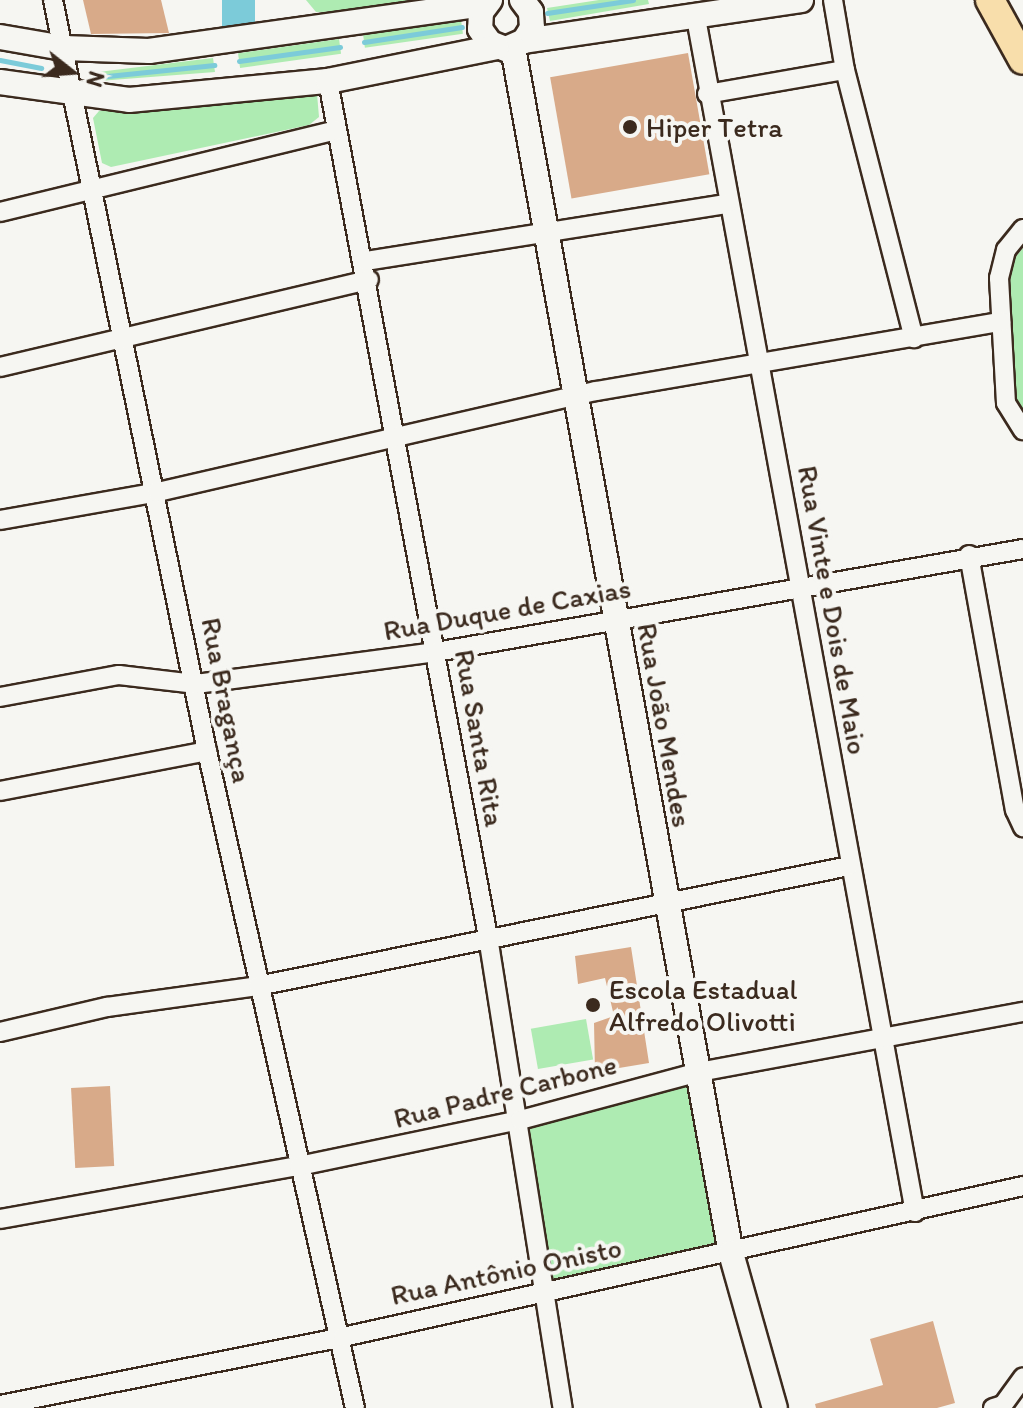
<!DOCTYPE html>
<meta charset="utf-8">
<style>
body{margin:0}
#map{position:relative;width:1023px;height:1408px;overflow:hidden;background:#f6f6f2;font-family:Itim,sans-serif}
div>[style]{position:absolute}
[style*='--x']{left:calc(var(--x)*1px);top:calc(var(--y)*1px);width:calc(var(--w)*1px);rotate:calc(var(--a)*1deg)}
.green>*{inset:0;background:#aeebb2;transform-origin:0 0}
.water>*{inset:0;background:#7ccbd9;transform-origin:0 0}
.stream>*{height:5px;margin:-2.5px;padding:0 2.5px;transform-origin:2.5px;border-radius:2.5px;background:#7ccbd9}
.building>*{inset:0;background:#d8aa89;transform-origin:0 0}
.roads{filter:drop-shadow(2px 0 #3b2a1e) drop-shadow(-2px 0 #3b2a1e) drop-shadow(0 2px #3b2a1e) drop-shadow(0 -2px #3b2a1e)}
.street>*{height:18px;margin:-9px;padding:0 9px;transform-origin:9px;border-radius:9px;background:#f6f6f2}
.secondary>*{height:24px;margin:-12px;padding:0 12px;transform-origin:12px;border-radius:12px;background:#f6f6f2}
.primary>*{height:28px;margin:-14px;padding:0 14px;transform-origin:14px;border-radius:14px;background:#f8deab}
.dots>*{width:22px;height:22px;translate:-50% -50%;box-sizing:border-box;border:4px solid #f6f6f2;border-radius:50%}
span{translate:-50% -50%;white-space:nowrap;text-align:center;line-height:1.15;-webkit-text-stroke:8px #f6f6f2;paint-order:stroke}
.poi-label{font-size:28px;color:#3b2a1e}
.left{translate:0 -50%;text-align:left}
.street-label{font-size:28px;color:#3b2a1e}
.north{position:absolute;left:32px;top:32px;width:80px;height:80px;-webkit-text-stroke:6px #f6f6f2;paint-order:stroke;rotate:107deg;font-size:22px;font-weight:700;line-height:32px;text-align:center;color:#3b2a1e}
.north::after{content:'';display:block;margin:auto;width:28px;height:36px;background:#3b2a1e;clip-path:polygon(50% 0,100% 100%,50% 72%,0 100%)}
</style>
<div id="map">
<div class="green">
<div style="clip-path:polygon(306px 0,422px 0,369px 11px,316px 12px)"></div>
<div style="clip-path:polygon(599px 0,648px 0,649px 4px,550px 21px,547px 8px)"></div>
<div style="left:461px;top:20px;width:14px;height:99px;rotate:82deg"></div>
<div style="left:339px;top:39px;width:15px;height:102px;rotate:82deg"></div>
<div style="clip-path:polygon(213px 58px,215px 72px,99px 81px,98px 72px)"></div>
<div style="clip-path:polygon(317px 94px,319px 117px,309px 125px,111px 167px,102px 163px,93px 118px,99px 111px)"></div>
<div style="clip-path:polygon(1023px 248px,1023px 412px,1014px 394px,1008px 284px,1014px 259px)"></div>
<div style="left:586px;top:1019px;width:41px;height:56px;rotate:80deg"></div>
<div style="left:696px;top:1083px;width:170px;height:175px;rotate:80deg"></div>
</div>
<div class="water">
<div style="left:222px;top:0;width:33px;height:36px"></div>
</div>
<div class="stream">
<div style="--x:547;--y:13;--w:87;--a:-8.6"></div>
<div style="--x:364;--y:42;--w:99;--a:-8.7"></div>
<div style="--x:0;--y:60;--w:42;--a:11"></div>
<div style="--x:239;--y:61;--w:102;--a:-7.9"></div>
<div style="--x:98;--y:77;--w:117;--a:-5.9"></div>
</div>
<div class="building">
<div style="clip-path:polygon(83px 0,161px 0,169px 33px,91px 34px)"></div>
<div style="left:688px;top:53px;width:123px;height:140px;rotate:80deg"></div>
<div style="clip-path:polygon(631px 947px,649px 1063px,595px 1072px,594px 1023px,614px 1016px,605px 978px,578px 984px,575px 956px)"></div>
<div style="left:110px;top:1086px;width:80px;height:39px;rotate:87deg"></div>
<div style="clip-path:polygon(933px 1321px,955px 1403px,937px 1408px,816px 1408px,815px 1404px,883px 1385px,870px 1339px)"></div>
</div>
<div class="roads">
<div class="street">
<div style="--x:53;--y:0;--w:767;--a:78.41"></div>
<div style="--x:207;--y:751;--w:673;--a:77.31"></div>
<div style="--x:833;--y:0;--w:71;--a:80.3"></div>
<div style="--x:845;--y:70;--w:277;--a:75.6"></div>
<div style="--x:696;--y:18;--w:1214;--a:79.61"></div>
<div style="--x:328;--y:81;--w:871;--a:79.41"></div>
<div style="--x:488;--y:937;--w:477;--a:81"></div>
<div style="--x:707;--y:94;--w:140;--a:-9.9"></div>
<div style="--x:0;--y:212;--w:346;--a:-13.7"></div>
<div style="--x:1023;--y:229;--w:27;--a:129"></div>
<div style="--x:1006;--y:250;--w:29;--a:104"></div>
<div style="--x:999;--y:278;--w:125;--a:86.8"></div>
<div style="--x:1006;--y:403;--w:32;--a:58"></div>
<div style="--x:366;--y:261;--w:365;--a:-9"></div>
<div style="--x:0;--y:367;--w:379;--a:-13.3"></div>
<div style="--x:0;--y:520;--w:160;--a:-10"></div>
<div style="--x:158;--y:492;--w:449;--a:-13"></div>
<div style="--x:596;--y:391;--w:411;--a:-9.7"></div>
<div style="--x:969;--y:555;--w:259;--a:79.8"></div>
<div style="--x:1015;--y:810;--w:19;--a:65"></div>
<div style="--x:0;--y:697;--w:121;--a:-10.5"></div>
<div style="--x:119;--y:675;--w:78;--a:6.7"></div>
<div style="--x:196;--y:684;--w:242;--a:-7.6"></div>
<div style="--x:436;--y:652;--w:596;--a:-9.95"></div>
<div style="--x:0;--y:791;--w:211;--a:-10.9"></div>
<div style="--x:0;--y:1032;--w:110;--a:-13.2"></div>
<div style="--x:107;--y:1007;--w:152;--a:-7.9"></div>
<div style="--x:258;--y:986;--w:603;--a:-11.48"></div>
<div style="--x:0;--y:1219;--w:304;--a:-10.1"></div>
<div style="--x:299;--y:1166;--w:226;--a:-11.8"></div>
<div style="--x:520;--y:1120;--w:185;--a:-15"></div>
<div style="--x:699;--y:1072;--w:330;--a:-10.5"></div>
<div style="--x:0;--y:1405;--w:350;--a:-11.2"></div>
<div style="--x:343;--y:1337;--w:697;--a:-12.52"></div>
<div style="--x:993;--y:1408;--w:10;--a:-17"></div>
<div style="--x:1003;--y:1405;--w:34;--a:-54"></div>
</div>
<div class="secondary">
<div style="--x:490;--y:0;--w:15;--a:127"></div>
<div style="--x:481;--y:12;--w:17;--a:93"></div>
<div style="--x:480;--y:29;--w:17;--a:54"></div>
<div style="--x:490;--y:43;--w:17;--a:21"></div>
<div style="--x:506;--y:49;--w:20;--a:-24"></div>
<div style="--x:524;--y:41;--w:15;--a:-58"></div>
<div style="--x:532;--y:28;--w:16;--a:-94"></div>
<div style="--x:531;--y:12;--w:15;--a:-127"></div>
<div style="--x:0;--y:37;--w:65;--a:9.8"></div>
<div style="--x:64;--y:48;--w:85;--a:2"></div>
<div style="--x:149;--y:51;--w:339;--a:-8"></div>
<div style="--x:524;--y:41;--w:280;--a:-8.4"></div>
<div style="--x:513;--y:48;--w:1225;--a:79.75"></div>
<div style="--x:731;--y:1253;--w:161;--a:74.2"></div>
<div style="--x:0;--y:82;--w:130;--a:7.9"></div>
<div style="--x:129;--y:100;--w:200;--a:-5.5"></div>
<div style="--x:328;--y:81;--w:172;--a:-11.4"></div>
</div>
<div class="primary">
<div style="--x:990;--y:0;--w:68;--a:61.2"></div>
</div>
</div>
<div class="dots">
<div style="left:630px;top:127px;background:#3b2a1e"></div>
<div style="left:593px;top:1005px;background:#3b2a1e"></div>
</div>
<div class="poi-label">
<span class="left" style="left:646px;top:127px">Hiper Tetra</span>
<span class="left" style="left:609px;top:1005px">Escola Estadual<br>Alfredo Olivotti</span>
</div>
<div class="street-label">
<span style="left:507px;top:609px;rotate:-10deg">Rua Duque de Caxias</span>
<span style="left:833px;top:610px;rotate:80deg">Rua Vinte e Dois de Maio</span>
<span style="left:227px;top:700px;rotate:79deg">Rua Bragança</span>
<span style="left:665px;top:725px;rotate:80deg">Rua João Mendes</span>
<span style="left:480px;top:738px;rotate:80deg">Rua Santa Rita</span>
<span style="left:505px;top:1091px;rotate:-14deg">Rua Padre Carbone</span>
<span style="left:506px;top:1271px;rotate:-12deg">Rua Antônio Onisto</span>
</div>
<div class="north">N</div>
</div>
